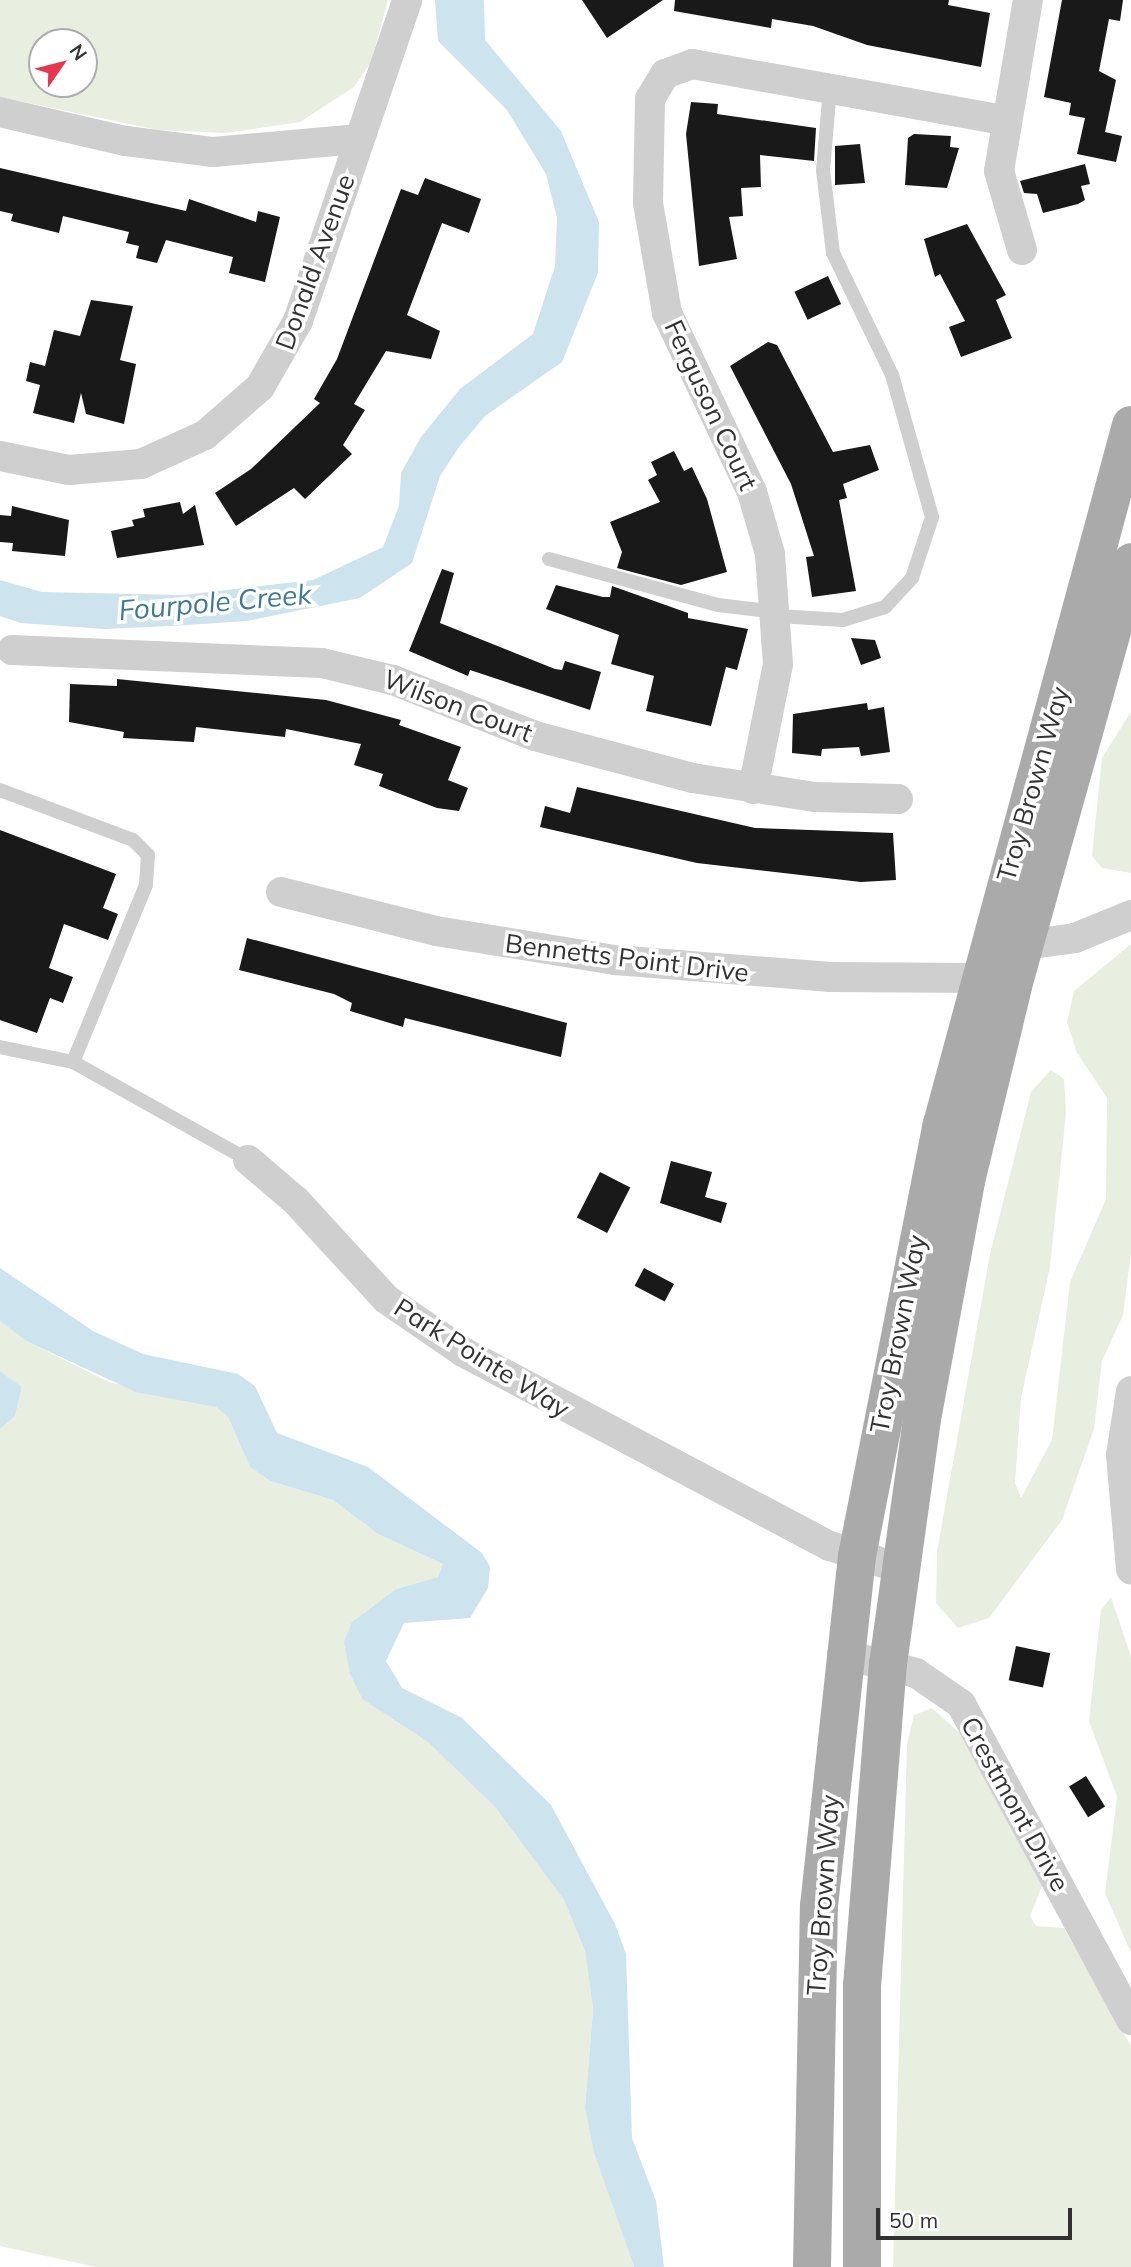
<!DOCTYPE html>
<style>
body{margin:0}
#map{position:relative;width:1131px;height:2267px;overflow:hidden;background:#fff;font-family:Mulish,sans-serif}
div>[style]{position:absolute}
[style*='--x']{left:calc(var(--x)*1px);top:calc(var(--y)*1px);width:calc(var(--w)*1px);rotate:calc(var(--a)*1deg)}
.green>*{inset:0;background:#e8eee0}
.water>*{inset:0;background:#cde3ed}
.building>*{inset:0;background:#191919;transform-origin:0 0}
.service>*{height:14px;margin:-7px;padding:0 7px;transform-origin:7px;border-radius:7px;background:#cfcfcf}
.minor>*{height:30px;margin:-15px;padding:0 15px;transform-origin:15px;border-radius:15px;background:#cfcfcf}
.primary>*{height:38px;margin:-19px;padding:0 19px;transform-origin:19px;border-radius:19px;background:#aaa}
span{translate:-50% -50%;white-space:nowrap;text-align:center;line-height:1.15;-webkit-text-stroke:7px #fff;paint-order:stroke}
.street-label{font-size:26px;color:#323232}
.water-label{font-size:28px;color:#3e7995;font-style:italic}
.north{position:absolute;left:28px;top:28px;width:70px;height:70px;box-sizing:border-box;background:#fff;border:2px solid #adadad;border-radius:50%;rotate:55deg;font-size:19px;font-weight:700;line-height:28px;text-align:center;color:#323232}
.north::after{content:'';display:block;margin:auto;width:24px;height:32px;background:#e5374f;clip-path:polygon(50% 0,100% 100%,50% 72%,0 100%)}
.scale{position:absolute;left:876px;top:2208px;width:196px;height:32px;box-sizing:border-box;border:4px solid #323232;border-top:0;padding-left:9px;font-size:21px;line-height:24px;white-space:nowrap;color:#323232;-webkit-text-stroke:5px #fff;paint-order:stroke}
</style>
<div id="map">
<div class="green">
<div style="clip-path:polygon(evenodd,0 0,388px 0,371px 62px,354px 87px,300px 122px,225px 133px,158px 130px,0 97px,0 0,42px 42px,84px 42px,84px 84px,42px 84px,42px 42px)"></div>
<div style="clip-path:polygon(1131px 712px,1131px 873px,1102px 868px,1092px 856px,1102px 758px)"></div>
<div style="clip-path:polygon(1131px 944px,1131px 1253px,1123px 1315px,1102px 1361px,1094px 1429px,1062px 1520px,989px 1618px,958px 1628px,936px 1603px,937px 1552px,990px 1254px,1031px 1092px,1051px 1070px,1064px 1079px,1066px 1113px,1050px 1267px,1021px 1398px,1015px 1483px,1021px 1498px,1052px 1440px,1070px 1282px,1106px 1199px,1107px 1098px,1077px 1053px,1067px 1022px,1074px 991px)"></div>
<div style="clip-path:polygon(0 1321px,26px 1341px,109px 1382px,216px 1407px,228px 1417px,250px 1467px,270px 1481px,333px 1500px,378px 1534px,443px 1564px,438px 1577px,396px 1589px,352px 1622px,350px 1674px,362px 1699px,428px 1742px,495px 1807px,564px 1900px,585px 1951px,593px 2009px,585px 2108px,594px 2153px,634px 2267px,96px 2267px,0 2246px,0 1429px,15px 1416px,22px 1387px,0 1371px)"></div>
<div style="clip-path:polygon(1111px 1597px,1131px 1657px,1131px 1953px,1105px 1893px,1117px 1797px,1089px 1721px,1101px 1610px)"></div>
<div style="clip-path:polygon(932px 1708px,967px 1740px,1042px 1886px,1030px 1916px,1036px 1926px,1064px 1928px,1131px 2046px,1131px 2267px,893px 2267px,907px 1744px,914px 1715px)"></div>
</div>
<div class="water">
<div style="clip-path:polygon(435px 0,484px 0,485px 40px,561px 131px,599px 222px,598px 273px,562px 362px,485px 416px,459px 447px,440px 476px,412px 563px,360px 598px,247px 621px,171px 626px,104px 629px,21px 623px,0 616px,0 580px,42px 592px,183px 595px,313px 580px,383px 547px,399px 506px,401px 473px,421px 437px,460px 389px,533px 334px,555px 266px,557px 218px,546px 174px,507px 110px,438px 41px)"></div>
<div style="clip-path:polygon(0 1268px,93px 1331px,143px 1354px,238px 1374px,255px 1386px,277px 1433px,368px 1467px,482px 1553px,490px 1567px,488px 1588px,470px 1618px,404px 1623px,386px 1661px,402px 1688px,462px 1718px,551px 1805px,615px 1924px,626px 1954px,632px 2138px,656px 2201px,664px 2267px,634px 2267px,594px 2153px,585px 2108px,593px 2009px,585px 1951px,564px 1900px,495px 1807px,428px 1742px,362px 1699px,350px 1674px,344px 1642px,352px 1622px,396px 1589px,438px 1577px,443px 1564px,378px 1534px,333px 1500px,270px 1481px,250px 1467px,228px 1417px,216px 1407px,136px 1392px,26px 1341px,0 1321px)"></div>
<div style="clip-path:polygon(0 1371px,22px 1387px,15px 1416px,0 1429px)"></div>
</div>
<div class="building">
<div style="clip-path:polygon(582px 0,663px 0,607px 38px)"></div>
<div style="clip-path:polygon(675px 0,949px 0,948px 5px,990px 13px,981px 67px,867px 45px,813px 26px,772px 19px,771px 28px,674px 11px)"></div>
<div style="clip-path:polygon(1062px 0,1123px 0,1120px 21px,1109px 19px,1099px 71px,1116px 80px,1105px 132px,1122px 136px,1116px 162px,1077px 154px,1085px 118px,1069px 115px,1071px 103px,1044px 97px)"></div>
<div style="clip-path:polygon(691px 102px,718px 104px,717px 114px,816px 128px,814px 161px,760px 155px,761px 187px,741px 188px,743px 216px,729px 217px,737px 259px,699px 266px,686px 134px)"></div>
<div style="clip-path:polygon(914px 134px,951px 136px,950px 147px,959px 148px,947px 188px,905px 185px,908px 138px)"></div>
<div style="clip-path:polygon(860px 144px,865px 183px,835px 185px,835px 146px)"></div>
<div style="clip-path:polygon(1085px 164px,1090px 184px,1081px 186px,1085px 200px,1078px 204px,1043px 213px,1037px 194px,1024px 193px,1020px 181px)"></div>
<div style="clip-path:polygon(0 168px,186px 211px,189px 199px,256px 222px,258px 211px,280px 217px,265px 282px,229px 273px,233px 257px,166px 240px,157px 263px,136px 258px,139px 246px,126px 243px,129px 232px,63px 216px,59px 233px,11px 221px,13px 214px,0 211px)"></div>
<div style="clip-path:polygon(425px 178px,481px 199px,469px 233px,442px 223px,407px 315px,440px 331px,431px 359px,386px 351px,354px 404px,365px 410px,343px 445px,352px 454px,305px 499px,294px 488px,236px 526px,215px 493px,251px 469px,320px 403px,314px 399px,337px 359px,401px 189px,418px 195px)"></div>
<div style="clip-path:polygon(967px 224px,1006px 295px,996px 300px,1012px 338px,961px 357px,949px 327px,965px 321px,940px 274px,935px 277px,924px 239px)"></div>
<div style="left:828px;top:276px;width:31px;height:37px;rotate:65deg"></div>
<div style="clip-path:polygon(91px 300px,133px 306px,120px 360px,136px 364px,124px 424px,86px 414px,81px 393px,74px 423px,33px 413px,40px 385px,26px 381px,30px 362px,45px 366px,54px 330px,80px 336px)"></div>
<div style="clip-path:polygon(768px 342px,777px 345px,833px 452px,870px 445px,879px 470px,843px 484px,847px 498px,839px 500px,856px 591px,812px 597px,806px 557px,814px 556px,791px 484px,730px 366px)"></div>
<div style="clip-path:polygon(674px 451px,684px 471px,692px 467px,707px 499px,727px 572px,681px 585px,617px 568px,622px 552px,610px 522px,660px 502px,648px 480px,657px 475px,651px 462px)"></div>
<div style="clip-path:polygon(180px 502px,183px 514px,195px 505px,204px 545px,117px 558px,111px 531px,134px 526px,132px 520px,145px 517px,143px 509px)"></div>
<div style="clip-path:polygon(12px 506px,69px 520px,65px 556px,12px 551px,13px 543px,0 542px,0 515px,11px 516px)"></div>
<div style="clip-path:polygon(442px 569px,454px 573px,440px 623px,555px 669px,562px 670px,565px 661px,601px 672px,590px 710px,470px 670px,468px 676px,409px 651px)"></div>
<div style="clip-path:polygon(556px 585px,603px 597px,610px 597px,612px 586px,688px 613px,688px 618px,748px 629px,737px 670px,726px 667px,711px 726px,646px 711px,654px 676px,611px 664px,619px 635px,546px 609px)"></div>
<div style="clip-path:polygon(851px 638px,875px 640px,881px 658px,861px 665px)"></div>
<div style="clip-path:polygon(117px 679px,326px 700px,401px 720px,399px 725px,461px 747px,448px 780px,468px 788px,459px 811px,437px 808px,379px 786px,383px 774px,354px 765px,361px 744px,286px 729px,285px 737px,196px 727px,194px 742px,123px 738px,124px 732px,69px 722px,70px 684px,117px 686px)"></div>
<div style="clip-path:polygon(867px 703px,868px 710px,884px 707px,890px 752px,861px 756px,859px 747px,822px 749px,821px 756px,792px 753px,793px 714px)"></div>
<div style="clip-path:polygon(577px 787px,755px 828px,893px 833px,896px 880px,861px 882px,697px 863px,540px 827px,545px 806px,570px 813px)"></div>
<div style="clip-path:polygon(0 830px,116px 874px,103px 908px,118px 914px,108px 940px,64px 924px,49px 968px,73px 977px,63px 1003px,50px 998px,37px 1033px,0 1020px)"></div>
<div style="clip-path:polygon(247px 938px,567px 1023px,561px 1057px,405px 1018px,403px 1027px,350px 1011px,352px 1003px,334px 994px,239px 970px)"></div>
<div style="clip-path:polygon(671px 1161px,712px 1172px,705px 1197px,727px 1203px,721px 1223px,660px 1203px)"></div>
<div style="left:600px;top:1172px;width:34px;height:51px;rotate:27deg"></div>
<div style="left:644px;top:1268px;width:34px;height:20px;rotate:28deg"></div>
<div style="left:1016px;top:1646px;width:35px;height:35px;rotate:12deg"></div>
<div style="left:1086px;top:1776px;width:36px;height:20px;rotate:58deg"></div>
</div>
<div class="service">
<div style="--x:549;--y:559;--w:175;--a:15.2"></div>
<div style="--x:718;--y:605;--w:59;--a:6.8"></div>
<div style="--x:778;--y:616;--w:65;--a:3.5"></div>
<div style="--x:843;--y:620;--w:44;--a:-17.2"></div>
<div style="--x:885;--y:607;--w:40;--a:-47"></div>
<div style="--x:912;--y:578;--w:64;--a:-71.8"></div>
<div style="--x:932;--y:517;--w:148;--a:-105.7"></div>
<div style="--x:892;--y:375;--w:136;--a:-115.8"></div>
<div style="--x:833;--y:253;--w:84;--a:-96.9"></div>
<div style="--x:823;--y:170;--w:81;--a:-85.1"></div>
<div style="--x:0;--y:790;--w:142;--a:20.6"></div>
<div style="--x:133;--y:840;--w:21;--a:45"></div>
<div style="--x:148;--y:855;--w:30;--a:94"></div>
<div style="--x:146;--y:885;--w:191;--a:112.4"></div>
<div style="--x:0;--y:1047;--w:75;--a:11.6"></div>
<div style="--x:73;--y:1062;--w:201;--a:29.2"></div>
</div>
<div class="minor">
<div style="--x:0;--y:112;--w:129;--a:13"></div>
<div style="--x:126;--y:141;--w:88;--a:7.2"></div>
<div style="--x:213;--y:152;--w:147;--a:-5.1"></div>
<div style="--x:1022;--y:250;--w:82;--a:-106.2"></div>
<div style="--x:999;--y:171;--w:173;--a:-80.4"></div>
<div style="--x:0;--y:456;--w:70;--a:11.5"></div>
<div style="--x:69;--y:470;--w:72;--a:-4.8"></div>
<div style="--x:141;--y:464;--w:70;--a:-24.4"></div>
<div style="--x:205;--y:435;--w:73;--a:-41.1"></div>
<div style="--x:260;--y:387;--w:76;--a:-60.1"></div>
<div style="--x:298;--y:321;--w:339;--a:-71.2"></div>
<div style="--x:12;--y:650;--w:310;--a:2.4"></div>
<div style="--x:322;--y:663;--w:73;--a:13.5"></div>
<div style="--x:393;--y:680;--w:153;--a:21.5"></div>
<div style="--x:535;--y:736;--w:163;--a:14.9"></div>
<div style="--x:693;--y:778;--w:123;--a:8.9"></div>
<div style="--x:815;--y:797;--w:83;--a:1.4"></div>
<div style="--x:753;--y:789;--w:127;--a:-78.7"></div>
<div style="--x:778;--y:664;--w:110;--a:-94.2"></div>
<div style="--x:770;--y:554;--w:65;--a:-106.2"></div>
<div style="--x:752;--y:492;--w:198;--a:-115.4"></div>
<div style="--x:667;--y:313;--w:112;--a:-99.8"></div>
<div style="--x:648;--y:203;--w:104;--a:-88.9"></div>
<div style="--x:650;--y:99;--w:29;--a:-59"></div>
<div style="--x:665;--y:74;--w:29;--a:-20"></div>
<div style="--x:692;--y:64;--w:317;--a:10.2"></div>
<div style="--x:281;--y:892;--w:160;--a:14.1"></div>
<div style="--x:436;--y:931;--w:181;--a:9.2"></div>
<div style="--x:615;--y:960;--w:216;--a:4.5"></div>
<div style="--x:830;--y:977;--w:149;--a:0.4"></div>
<div style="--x:1025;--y:945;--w:50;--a:-8"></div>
<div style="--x:1075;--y:938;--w:61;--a:-22.3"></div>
<div style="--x:248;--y:1160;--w:63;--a:40.5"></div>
<div style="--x:296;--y:1201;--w:133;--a:47.4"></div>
<div style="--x:386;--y:1299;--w:93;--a:34.5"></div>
<div style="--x:463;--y:1352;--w:415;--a:27.9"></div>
<div style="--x:830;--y:1546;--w:72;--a:17.7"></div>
<div style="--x:1131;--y:1391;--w:65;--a:98.9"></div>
<div style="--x:1121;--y:1455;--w:115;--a:85"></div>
<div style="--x:842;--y:1654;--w:76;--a:14.4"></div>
<div style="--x:916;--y:1673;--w:55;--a:34.6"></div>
<div style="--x:961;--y:1704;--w:359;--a:61.7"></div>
</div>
<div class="primary">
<div style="--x:812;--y:2267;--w:361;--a:-88.9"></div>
<div style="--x:819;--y:1906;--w:352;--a:-83.8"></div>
<div style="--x:857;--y:1556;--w:440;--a:-78.9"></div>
<div style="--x:942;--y:1124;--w:724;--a:-74.87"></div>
<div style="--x:862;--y:2267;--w:281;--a:-90"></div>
<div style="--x:862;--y:1986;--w:323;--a:-85.4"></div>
<div style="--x:888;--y:1664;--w:247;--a:-82.1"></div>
<div style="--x:922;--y:1419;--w:242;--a:-79.5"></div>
<div style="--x:966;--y:1181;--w:201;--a:-76.4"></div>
<div style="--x:1013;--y:986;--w:440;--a:-74.4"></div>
</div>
<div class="street-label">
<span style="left:315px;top:262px;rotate:-70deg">Donald Avenue</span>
<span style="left:711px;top:405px;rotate:65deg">Ferguson Court</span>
<span style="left:458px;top:706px;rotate:21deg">Wilson Court</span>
<span style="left:1033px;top:784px;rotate:-74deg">Troy Brown Way</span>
<span style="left:627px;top:958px;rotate:7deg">Bennetts Point Drive</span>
<span style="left:898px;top:1334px;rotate:-79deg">Troy Brown Way</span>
<span style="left:482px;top:1358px;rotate:32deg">Park Pointe Way</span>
<span style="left:1015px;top:1804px;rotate:61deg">Crestmont Drive</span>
<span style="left:823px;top:1895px;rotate:-86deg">Troy Brown Way</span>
</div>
<div class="water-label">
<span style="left:215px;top:602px;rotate:-5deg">Fourpole Creek</span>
</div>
<div class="north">N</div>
<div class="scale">50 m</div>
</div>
